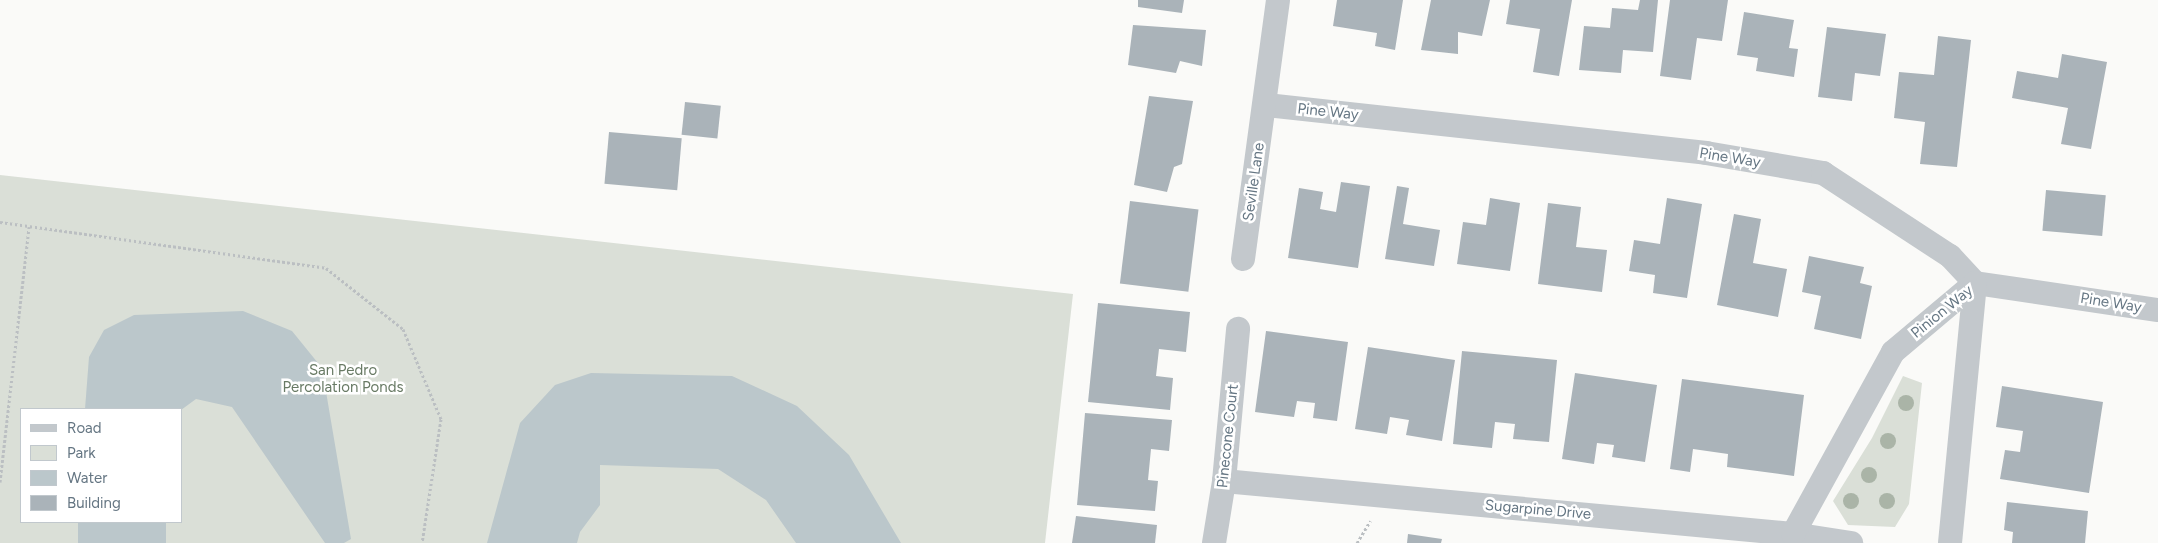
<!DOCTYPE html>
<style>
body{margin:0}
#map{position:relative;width:2158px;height:543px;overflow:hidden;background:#fafaf8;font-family:Figtree,sans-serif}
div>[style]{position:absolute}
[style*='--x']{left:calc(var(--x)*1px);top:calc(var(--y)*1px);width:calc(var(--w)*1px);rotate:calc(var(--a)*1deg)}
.green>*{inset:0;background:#dadfd7}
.water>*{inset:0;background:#bbc7cb;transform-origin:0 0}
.building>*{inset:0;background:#aab3b9;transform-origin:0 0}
.path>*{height:3px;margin-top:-1.5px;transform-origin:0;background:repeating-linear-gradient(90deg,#bbbfc2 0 2.5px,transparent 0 5px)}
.street>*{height:24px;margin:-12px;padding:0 12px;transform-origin:12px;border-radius:12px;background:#c3c8cc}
.trees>*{width:16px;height:16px;margin:-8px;border-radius:50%;background:#aab4a7}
span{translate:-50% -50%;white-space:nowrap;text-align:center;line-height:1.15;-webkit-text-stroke:5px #fff;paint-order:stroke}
.street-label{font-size:15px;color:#657683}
.park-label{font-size:15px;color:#687a64}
.legend{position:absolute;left:20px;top:408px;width:162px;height:115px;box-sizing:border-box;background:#fff;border:1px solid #c1c8cd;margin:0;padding:6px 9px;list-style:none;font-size:15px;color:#657683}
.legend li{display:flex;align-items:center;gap:10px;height:25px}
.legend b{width:25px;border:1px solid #c1c8cd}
</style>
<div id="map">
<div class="green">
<div style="clip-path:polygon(evenodd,0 175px,1073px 294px,1045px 543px,0 543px,0 175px,21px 409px,181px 409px,181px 522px,21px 522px,21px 409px)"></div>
<div style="clip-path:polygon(1903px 376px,1922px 383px,1909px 504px,1895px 527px,1848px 525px,1833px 501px,1872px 438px)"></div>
</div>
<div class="water">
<div style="clip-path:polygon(243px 311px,292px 331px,322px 368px,351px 539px,344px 543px,325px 543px,232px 407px,196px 399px,181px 410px,85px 409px,89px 357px,104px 330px,134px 315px)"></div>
<div style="clip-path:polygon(591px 373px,732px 376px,797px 406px,849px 455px,901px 543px,796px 543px,766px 500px,718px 469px,600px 465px,600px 505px,580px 532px,577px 543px,487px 543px,520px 423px,555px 385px)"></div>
<div style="left:78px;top:522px;width:88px;height:21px"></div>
</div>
<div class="building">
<div style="clip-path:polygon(1138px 0,1184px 0,1182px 13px,1138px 7px)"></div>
<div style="clip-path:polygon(1337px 0,1403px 0,1395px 50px,1375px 46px,1377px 33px,1333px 26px)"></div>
<div style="clip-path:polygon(1431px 0,1490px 0,1482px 36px,1458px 32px,1458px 54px,1421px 50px)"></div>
<div style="clip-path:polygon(1510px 0,1572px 0,1559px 76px,1533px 72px,1540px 29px,1506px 24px)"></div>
<div style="clip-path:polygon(1640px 0,1658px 0,1653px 52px,1623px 50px,1621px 73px,1579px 70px,1584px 26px,1610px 28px,1612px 8px,1638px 10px)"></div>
<div style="clip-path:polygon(1670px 0,1728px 0,1722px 41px,1697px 38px,1691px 80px,1660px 76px)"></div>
<div style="clip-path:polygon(1744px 12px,1794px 20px,1789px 48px,1798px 49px,1794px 77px,1756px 71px,1758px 58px,1737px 55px)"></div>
<div style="clip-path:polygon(1133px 25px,1206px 30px,1202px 66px,1180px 61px,1176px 73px,1128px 65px)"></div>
<div style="clip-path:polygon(1827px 27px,1886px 34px,1880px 76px,1855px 73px,1852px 101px,1818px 97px)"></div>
<div style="clip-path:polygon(1938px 36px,1971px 40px,1957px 167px,1920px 164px,1925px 122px,1894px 118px,1899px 72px,1934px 75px)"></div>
<div style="clip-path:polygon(2062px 54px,2107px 62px,2091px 149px,2061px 144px,2068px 108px,2012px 98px,2017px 71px,2058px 78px)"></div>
<div style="clip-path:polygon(1149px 96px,1193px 101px,1182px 164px,1174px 167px,1167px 192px,1134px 185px)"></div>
<div style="left:685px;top:102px;width:36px;height:33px;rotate:6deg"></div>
<div style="left:609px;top:132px;width:73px;height:52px;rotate:5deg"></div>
<div style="clip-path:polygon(1341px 182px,1370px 186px,1358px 268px,1288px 258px,1299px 188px,1323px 192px,1320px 209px,1336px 212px)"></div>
<div style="clip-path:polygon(1397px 186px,1409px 188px,1403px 224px,1440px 230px,1434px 266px,1385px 259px)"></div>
<div style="left:2046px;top:190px;width:60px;height:41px;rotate:5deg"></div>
<div style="clip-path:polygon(1490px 198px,1520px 203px,1510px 271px,1457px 264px,1463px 222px,1486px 225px)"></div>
<div style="clip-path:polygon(1667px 198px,1702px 204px,1687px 298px,1653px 293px,1655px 275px,1629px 271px,1634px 240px,1660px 244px)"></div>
<div style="left:1130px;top:201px;width:69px;height:83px;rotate:7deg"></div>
<div style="clip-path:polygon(1548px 203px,1581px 207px,1576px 247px,1607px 250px,1602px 292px,1538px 284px)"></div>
<div style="clip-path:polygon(1734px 214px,1761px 219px,1753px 263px,1787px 269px,1778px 317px,1717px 305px)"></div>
<div style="clip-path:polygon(1809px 256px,1864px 267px,1860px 283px,1872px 286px,1861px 339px,1814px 329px,1821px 296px,1802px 292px)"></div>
<div style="clip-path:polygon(1098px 303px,1190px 312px,1186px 352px,1159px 349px,1156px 376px,1173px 378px,1170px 410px,1088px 402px)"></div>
<div style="clip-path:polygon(1266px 331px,1348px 342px,1337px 421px,1313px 418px,1315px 403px,1297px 401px,1294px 417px,1255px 412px)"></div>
<div style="clip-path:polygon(1368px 347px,1455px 360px,1442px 441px,1406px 435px,1409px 420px,1390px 417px,1387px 434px,1355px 429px)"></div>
<div style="clip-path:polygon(1462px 351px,1557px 360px,1549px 442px,1513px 439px,1515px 424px,1495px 422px,1492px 448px,1453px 444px)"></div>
<div style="clip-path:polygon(1575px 373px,1657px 385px,1645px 462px,1612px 457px,1614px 445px,1597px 443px,1594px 464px,1562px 459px)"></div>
<div style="clip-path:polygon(1682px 379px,1804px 395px,1794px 476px,1727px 467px,1728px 454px,1693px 449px,1690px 472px,1670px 469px)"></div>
<div style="clip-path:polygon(2002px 386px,2103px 402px,2089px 493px,2000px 479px,2005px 450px,2020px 452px,2023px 431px,1996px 427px)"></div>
<div style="clip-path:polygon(1085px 413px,1172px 420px,1169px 451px,1151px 449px,1148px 480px,1158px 481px,1155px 511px,1077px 505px)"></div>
<div style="clip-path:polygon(2007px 502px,2088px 511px,2085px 543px,2012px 543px,2013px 532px,2004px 530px)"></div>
<div style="clip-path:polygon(1076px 516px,1157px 525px,1155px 543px,1072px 543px)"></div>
<div style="clip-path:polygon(1408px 534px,1442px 539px,1441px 543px,1407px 543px)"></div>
</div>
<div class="path">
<div style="--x:0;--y:222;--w:329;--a:8"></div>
<div style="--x:326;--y:268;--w:98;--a:38.4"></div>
<div style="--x:403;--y:329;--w:98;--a:67.1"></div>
<div style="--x:441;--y:419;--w:125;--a:98.7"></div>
<div style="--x:0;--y:482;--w:257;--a:-83.5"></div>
<div style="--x:1357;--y:543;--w:26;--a:-59"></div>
</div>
<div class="street">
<div style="--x:1266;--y:105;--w:443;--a:6.2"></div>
<div style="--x:1706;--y:153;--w:119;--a:9.7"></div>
<div style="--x:1823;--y:173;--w:152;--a:33.2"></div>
<div style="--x:1950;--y:256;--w:37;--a:47"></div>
<div style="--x:1975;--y:283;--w:185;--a:8.4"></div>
<div style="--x:1243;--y:259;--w:261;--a:-82.3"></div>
<div style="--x:1224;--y:481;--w:571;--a:5.32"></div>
<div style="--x:1793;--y:534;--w:59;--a:8.8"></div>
<div style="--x:1793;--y:534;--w:208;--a:-61.2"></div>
<div style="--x:1893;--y:352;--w:107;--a:-40.1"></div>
<div style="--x:1214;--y:543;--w:63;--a:-80.8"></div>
<div style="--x:1224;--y:481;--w:153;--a:-84.7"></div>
<div style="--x:1950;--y:543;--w:261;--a:-84.5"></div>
</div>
<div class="trees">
<div style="left:1906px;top:403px"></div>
<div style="left:1888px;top:441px"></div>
<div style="left:1869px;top:475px"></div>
<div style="left:1851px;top:501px"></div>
<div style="left:1887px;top:501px"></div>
</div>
<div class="street-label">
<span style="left:1328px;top:112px;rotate:6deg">Pine Way</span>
<span style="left:1730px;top:158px;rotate:9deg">Pine Way</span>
<span style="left:1254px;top:182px;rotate:-82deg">Seville Lane</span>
<span style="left:2111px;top:303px;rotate:9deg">Pine Way</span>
<span style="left:1942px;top:312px;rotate:-39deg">Pinion Way</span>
<span style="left:1228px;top:436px;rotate:-84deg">Pinecone Court</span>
<span style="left:1538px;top:510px;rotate:5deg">Sugarpine Drive</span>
</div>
<div class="park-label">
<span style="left:343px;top:379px">San Pedro<br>Percolation Ponds</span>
</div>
<ul class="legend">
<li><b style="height:6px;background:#c3c8cc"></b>Road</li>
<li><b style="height:14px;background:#dadfd7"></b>Park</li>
<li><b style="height:14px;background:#bbc7cb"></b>Water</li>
<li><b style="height:14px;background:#aab3b9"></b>Building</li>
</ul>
</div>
